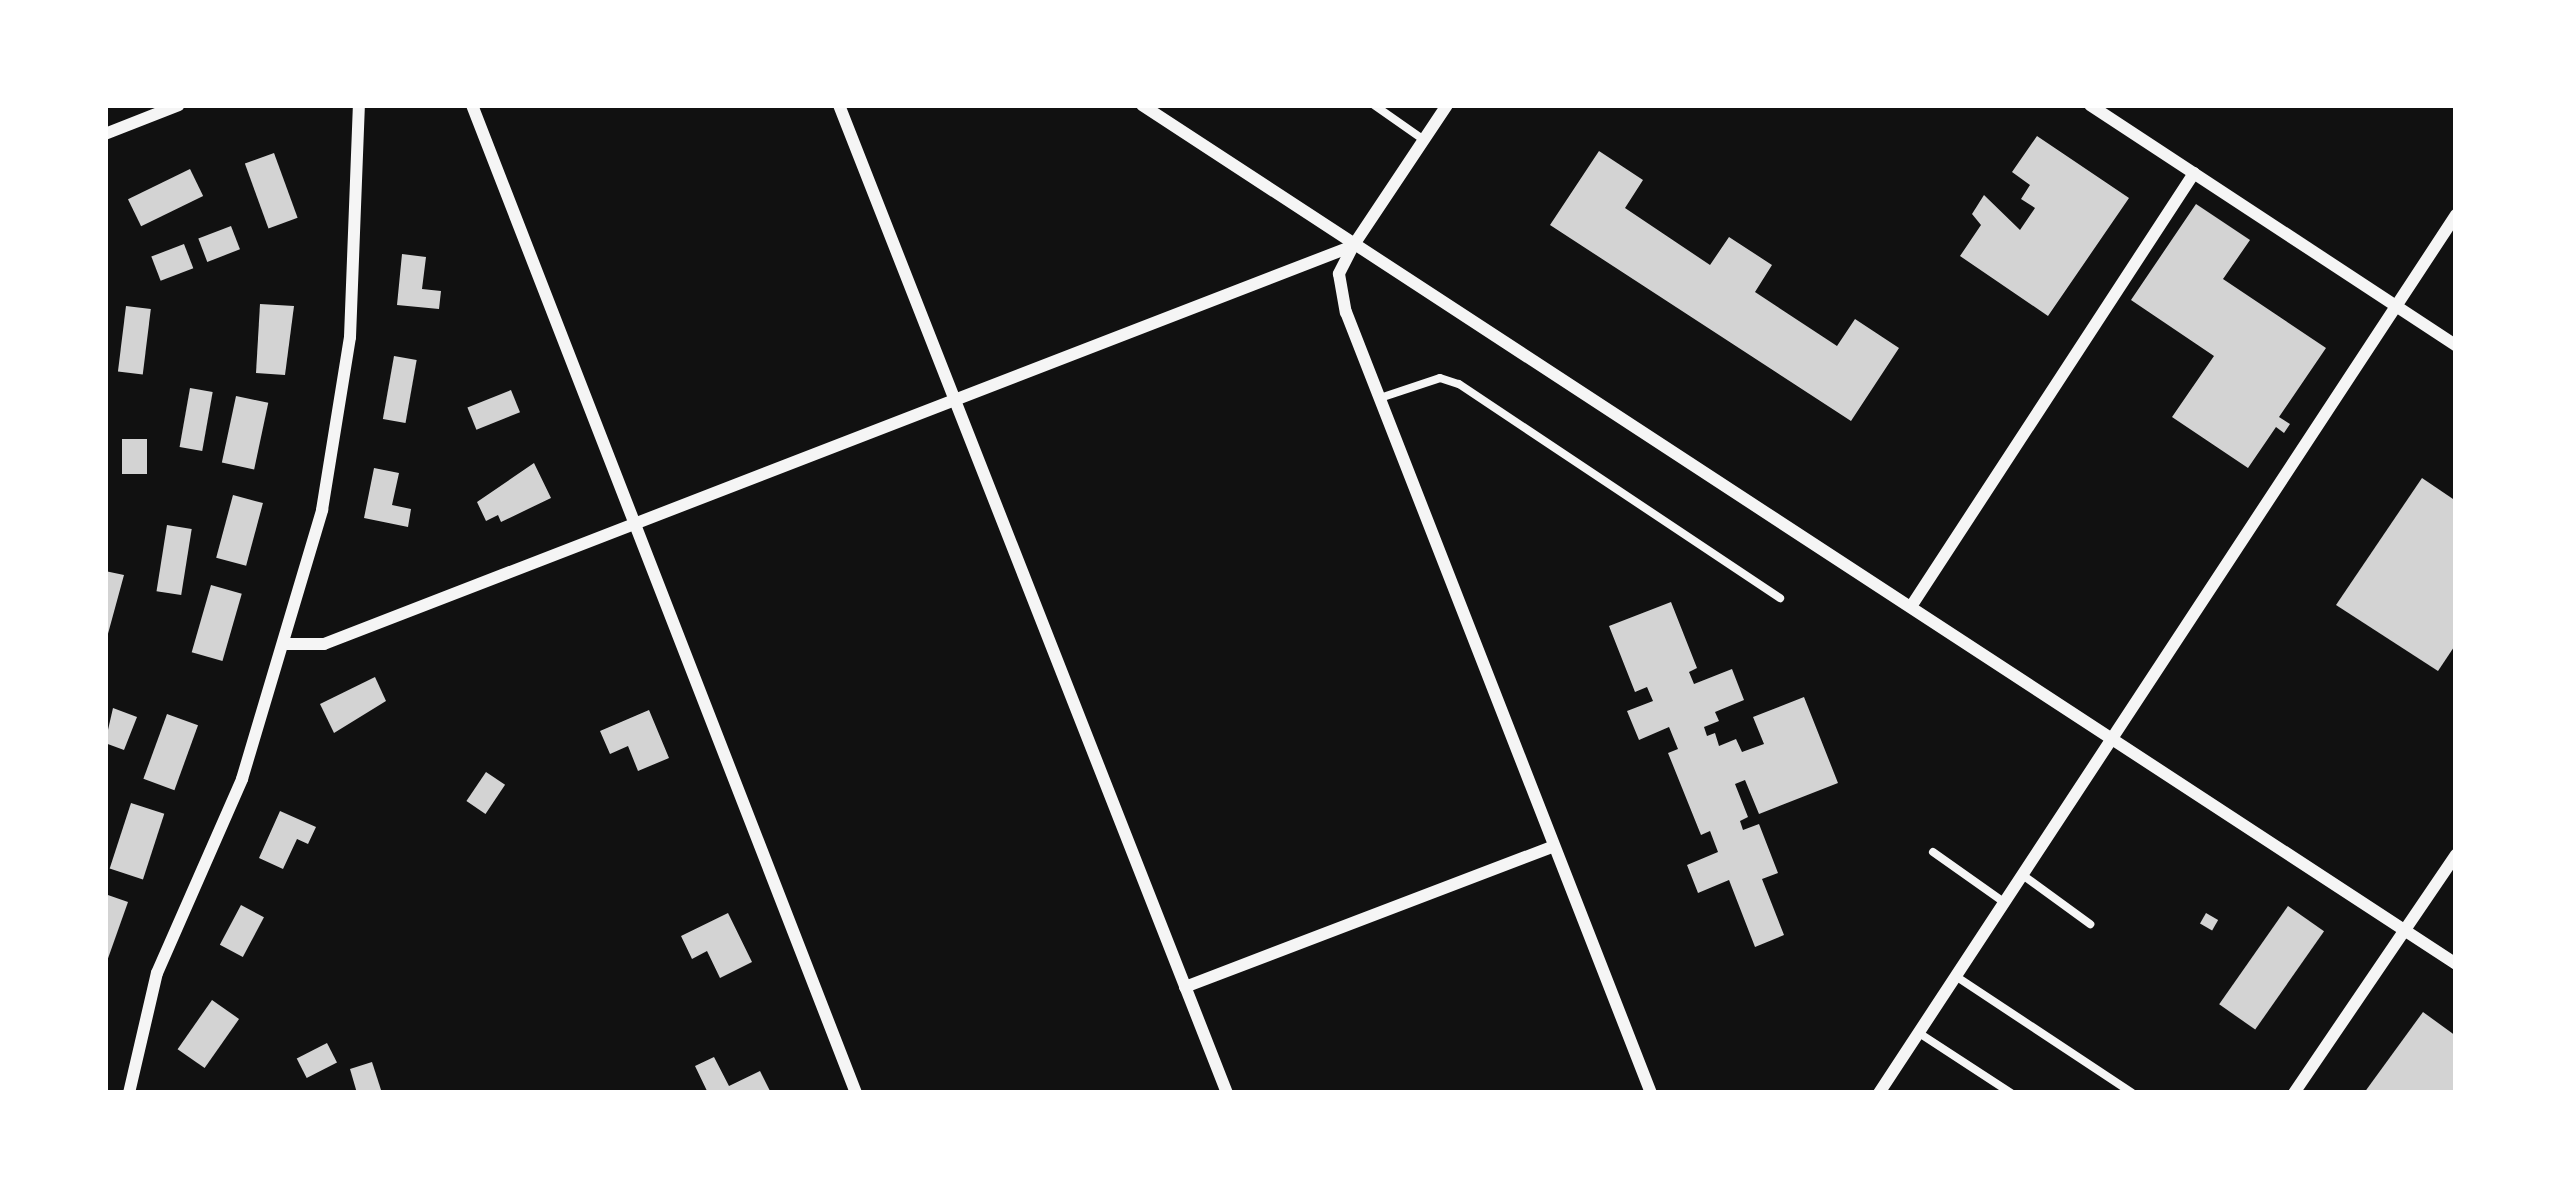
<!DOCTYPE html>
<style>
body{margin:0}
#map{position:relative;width:2561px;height:1198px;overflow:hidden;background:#111;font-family:"Exo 2",sans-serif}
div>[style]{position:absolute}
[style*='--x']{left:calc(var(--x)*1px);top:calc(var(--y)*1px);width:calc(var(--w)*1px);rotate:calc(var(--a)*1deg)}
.building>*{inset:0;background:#d3d3d3;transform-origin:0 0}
.service>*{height:8px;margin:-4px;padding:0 4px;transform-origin:4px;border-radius:4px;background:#f5f5f5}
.minor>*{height:12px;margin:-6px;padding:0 6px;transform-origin:6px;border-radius:6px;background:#f5f5f5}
span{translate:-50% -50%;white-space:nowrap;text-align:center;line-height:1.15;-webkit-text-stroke:9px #fff;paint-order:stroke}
.frame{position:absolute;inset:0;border:108px solid #fff;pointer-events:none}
</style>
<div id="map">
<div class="building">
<div style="clip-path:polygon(2037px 136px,2129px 198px,2048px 316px,1960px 256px,1981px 225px,1972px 214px,1984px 195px,2020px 230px,2035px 208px,2021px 199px,2030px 185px,2012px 172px)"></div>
<div style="clip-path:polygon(1599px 151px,1643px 180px,1625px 208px,1710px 265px,1729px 237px,1772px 265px,1755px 292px,1837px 346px,1855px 319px,1899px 348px,1851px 421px,1550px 225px)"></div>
<div style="left:274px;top:153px;width:69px;height:31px;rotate:70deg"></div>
<div style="left:190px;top:169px;width:30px;height:69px;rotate:64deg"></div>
<div style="clip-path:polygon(2196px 204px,2250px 240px,2223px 279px,2326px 348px,2279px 417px,2290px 424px,2284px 433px,2276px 427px,2248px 468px,2172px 417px,2214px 356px,2131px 300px)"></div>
<div style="left:231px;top:226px;width:25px;height:35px;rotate:69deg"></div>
<div style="left:184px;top:244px;width:26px;height:35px;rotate:69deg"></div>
<div style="clip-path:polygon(402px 254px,426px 257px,422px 289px,441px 291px,439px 309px,397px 305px)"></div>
<div style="clip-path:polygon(260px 304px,294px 306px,285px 375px,256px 373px)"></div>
<div style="left:126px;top:306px;width:25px;height:66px;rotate:7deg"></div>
<div style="left:394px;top:356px;width:23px;height:64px;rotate:10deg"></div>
<div style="left:190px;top:388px;width:23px;height:60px;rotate:10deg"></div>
<div style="left:511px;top:390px;width:24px;height:47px;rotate:68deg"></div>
<div style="left:236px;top:396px;width:33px;height:68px;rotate:12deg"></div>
<div style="left:122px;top:439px;width:25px;height:35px"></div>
<div style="clip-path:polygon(534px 463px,551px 498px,501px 522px,498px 515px,486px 521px,477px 502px)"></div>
<div style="clip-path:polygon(374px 468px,399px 473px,392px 505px,411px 509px,408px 527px,364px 518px)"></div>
<div style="clip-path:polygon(2422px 478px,2456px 501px,2456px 644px,2438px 671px,2336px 605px)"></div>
<div style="left:233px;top:495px;width:31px;height:65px;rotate:15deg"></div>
<div style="left:167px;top:525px;width:25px;height:67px;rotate:9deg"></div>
<div style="clip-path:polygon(105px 571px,124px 575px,106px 641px,105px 641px)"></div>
<div style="left:211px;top:585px;width:32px;height:70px;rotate:16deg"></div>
<div style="clip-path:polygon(1671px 602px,1697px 668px,1689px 672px,1694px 684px,1732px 669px,1744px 700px,1715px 712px,1719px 721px,1704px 727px,1707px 736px,1715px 733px,1719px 746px,1736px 739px,1742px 752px,1764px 744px,1753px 717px,1804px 697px,1838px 783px,1759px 814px,1745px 780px,1735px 784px,1748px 817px,1740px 821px,1743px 830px,1759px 824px,1778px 873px,1762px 879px,1784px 935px,1755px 947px,1729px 880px,1698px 893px,1687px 865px,1718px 852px,1710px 831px,1701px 835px,1668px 753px,1678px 749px,1669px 727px,1639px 740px,1627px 711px,1653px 701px,1647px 687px,1635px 692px,1609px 626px)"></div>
<div style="clip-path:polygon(375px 677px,386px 701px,334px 733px,320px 704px)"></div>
<div style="clip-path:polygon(113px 708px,137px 717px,124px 750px,105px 743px)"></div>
<div style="clip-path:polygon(649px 710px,669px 758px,638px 771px,628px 746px,610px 754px,600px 731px)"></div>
<div style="left:167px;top:714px;width:33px;height:69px;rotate:20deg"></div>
<div style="left:486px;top:772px;width:23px;height:35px;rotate:34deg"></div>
<div style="left:131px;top:803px;width:35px;height:69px;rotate:18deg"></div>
<div style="clip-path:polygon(280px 811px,316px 827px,308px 844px,297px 839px,283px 869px,259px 858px)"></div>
<div style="clip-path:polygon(105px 894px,128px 902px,106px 964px,105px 964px)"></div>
<div style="left:241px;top:905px;width:26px;height:45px;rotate:28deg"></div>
<div style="left:2288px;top:906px;width:44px;height:120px;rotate:35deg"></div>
<div style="clip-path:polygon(728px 913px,752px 962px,720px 978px,707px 951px,692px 959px,681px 936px)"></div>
<div style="left:2206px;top:913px;width:14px;height:12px;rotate:30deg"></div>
<div style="left:212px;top:1000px;width:33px;height:60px;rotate:35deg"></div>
<div style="clip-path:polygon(2423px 1012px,2456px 1036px,2456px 1093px,2364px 1093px)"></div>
<div style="left:327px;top:1043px;width:22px;height:34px;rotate:63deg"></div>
<div style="clip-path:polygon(714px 1057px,729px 1086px,760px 1071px,771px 1093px,708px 1093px,695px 1066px)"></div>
<div style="clip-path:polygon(372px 1062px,382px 1093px,357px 1093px,350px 1069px)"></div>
</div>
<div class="service">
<div style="--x:1374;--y:105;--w:61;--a:35"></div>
<div style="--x:1380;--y:398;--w:63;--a:-18.4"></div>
<div style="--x:1440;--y:378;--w:20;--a:18"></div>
<div style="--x:1459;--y:384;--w:386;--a:33.7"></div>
<div style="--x:1933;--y:852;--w:88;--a:35.3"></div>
<div style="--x:2024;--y:876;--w:82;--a:36"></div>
<div style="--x:1957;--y:977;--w:210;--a:33.5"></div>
<div style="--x:1919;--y:1033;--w:110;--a:33.1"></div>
</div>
<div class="minor">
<div style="--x:472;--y:105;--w:1060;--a:68.76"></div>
<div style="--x:839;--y:105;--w:1061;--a:68.56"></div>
<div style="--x:1142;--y:105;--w:1570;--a:33.17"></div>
<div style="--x:2090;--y:105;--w:438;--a:33.3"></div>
<div style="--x:105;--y:134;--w:79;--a:-21.4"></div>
<div style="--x:1352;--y:248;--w:29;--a:117"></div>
<div style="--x:1339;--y:274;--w:39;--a:80"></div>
<div style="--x:1346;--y:312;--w:838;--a:68.67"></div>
<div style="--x:1912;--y:605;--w:516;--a:-56.86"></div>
<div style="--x:286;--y:644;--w:38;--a:0"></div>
<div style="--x:324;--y:644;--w:1103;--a:-21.15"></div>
<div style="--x:1353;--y:246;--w:169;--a:-56.3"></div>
<div style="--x:1185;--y:987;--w:393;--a:-20.9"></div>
<div style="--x:129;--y:1093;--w:123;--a:-76.9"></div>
<div style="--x:157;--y:973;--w:212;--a:-66.3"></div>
<div style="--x:242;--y:779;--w:281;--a:-73.4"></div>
<div style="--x:322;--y:510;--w:175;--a:-80.8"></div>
<div style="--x:350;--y:337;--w:232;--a:-87.8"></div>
<div style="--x:1879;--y:1093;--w:1051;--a:-56.69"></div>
<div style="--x:2294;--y:1093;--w:288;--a:-55.8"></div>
</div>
<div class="frame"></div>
</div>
